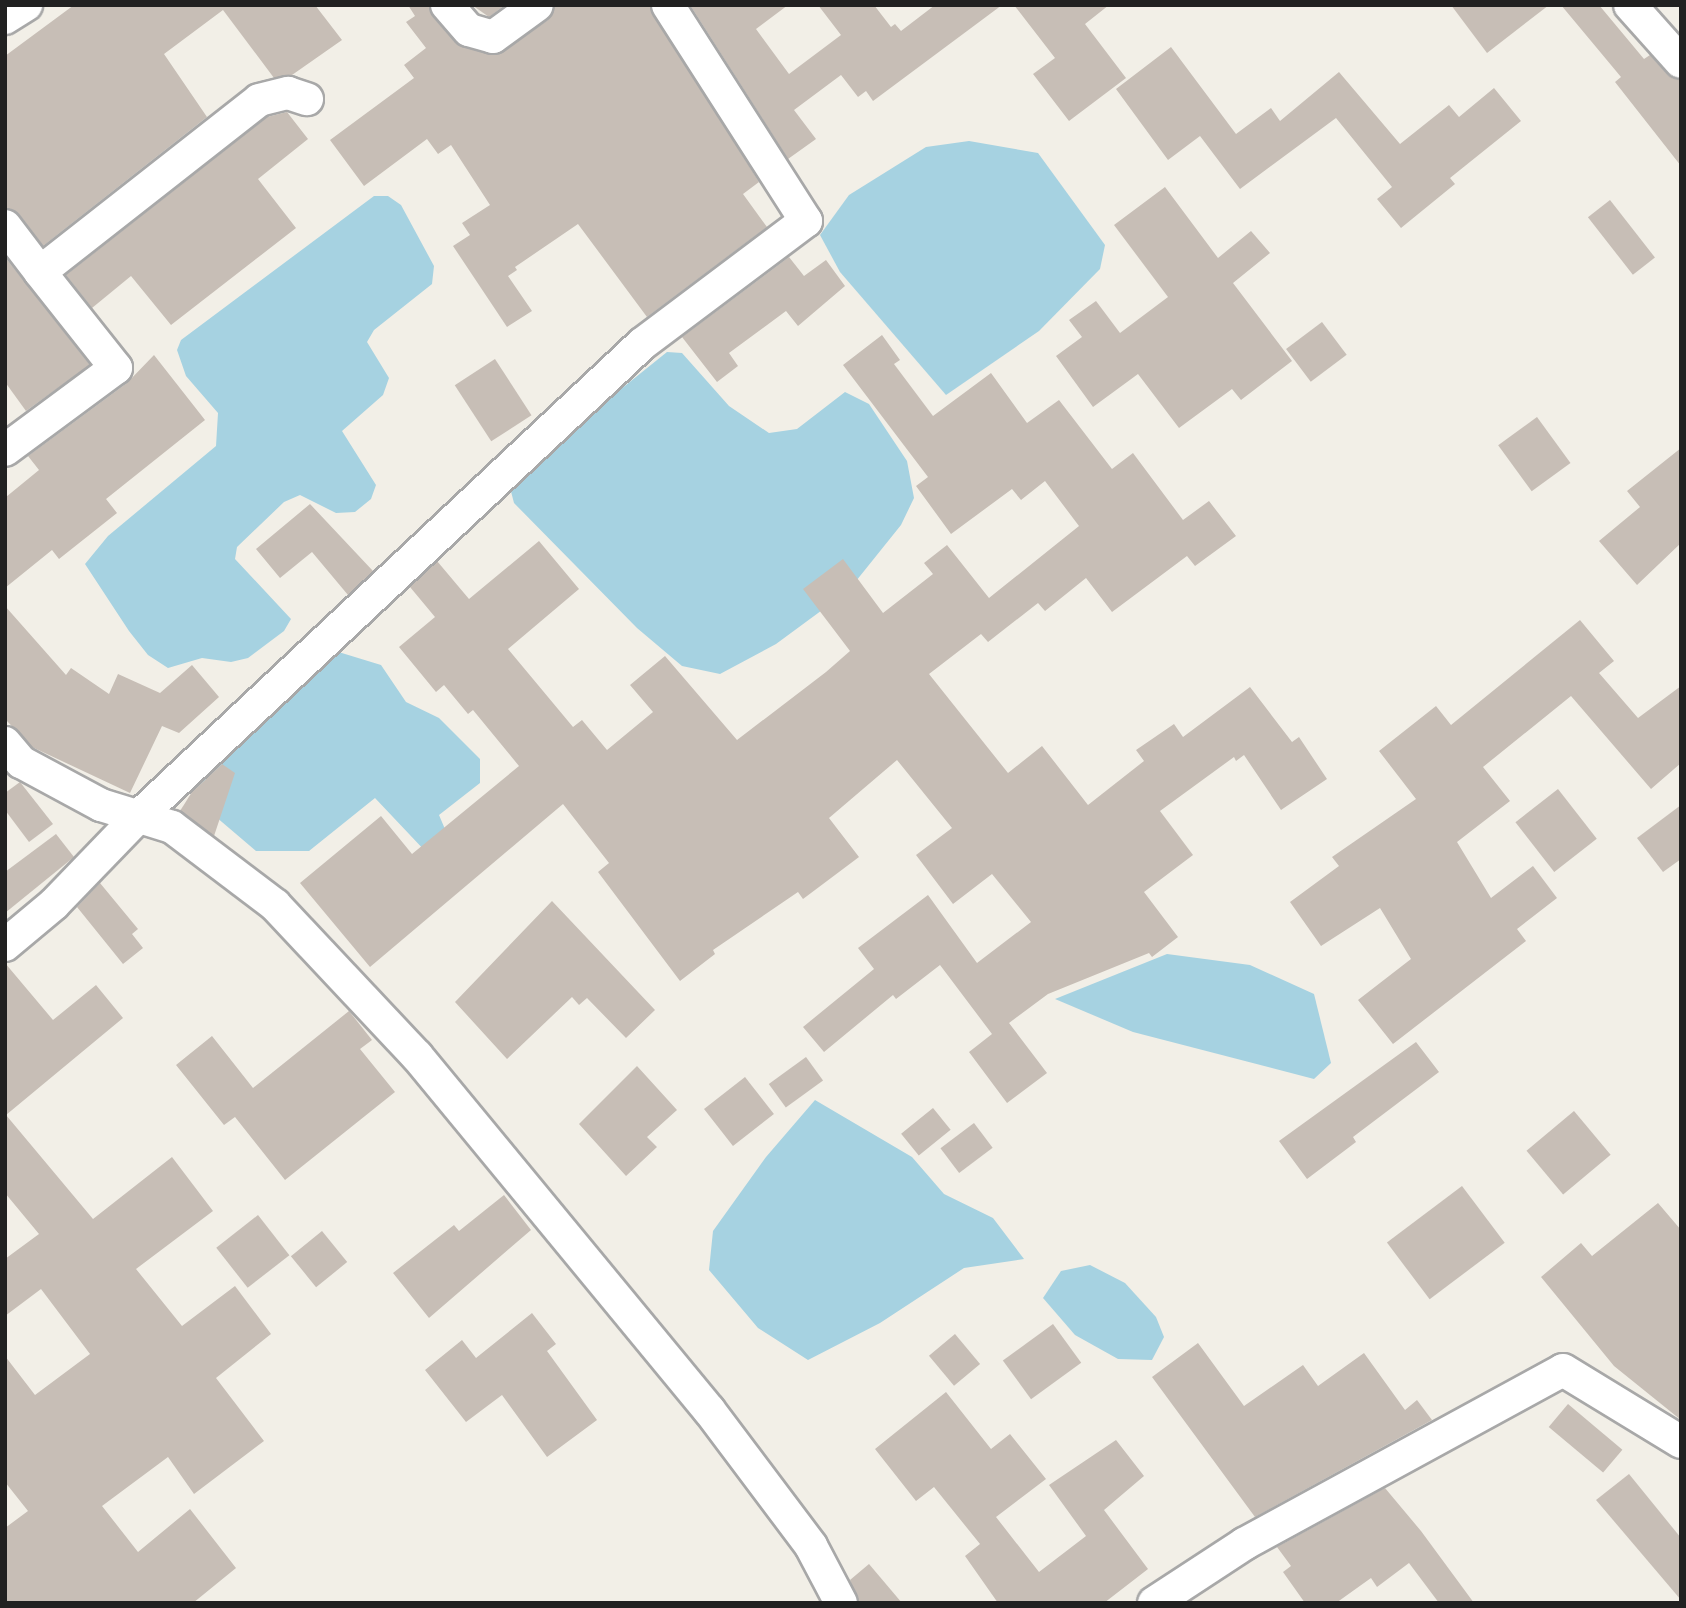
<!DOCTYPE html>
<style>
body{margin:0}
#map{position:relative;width:1686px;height:1608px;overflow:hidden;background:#f2efe7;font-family:"Sofia Sans Condensed",sans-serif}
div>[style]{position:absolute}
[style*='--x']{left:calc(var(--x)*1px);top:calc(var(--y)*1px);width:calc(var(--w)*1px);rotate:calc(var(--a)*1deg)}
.water>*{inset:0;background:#a6d2e1}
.building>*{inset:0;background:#c7beb6;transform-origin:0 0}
.roads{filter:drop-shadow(2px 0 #a8a8a8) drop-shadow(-2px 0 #a8a8a8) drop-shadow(0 2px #a8a8a8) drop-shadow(0 -2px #a8a8a8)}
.street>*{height:32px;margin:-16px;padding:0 16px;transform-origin:16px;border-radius:16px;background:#fff}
span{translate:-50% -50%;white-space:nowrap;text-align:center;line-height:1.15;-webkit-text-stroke:6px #fff;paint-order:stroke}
.frame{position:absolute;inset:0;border:7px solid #212121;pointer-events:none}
</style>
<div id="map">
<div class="water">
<div style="clip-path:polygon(969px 141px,1038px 153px,1105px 245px,1100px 269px,1039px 331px,946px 395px,840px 272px,820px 235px,849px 195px,926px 147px)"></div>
<div style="clip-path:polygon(374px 196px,388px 196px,401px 205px,434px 266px,432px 284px,374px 330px,367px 342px,389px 378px,383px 395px,342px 431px,376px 485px,371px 499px,355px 512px,336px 513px,300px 495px,284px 502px,237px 547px,235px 559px,291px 619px,284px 631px,248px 658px,231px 662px,202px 658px,168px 668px,148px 655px,129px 631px,85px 564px,108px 536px,216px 446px,218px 413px,186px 376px,177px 350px,181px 340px)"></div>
<div style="clip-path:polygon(667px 352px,682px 353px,729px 406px,769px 433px,797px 429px,845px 392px,869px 404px,907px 461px,914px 498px,901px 525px,848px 591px,776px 644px,720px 674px,682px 666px,637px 628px,514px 503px,508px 480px)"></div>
<div style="clip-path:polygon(332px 650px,381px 665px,406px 702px,439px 718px,480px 759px,480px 783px,439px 815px,456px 855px,427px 853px,375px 798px,309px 851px,256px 851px,202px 805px,195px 781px)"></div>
<div style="clip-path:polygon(1167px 954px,1250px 965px,1314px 994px,1331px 1063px,1314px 1079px,1133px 1032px,1055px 999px)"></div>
<div style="clip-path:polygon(815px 1100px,912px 1157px,944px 1194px,993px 1218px,1024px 1259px,964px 1268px,880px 1323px,808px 1360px,758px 1328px,709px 1270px,713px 1231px,766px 1157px)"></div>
<div style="clip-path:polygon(1090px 1265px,1125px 1283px,1156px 1317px,1164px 1337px,1152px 1360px,1118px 1359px,1075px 1335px,1043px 1298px,1061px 1271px)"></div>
</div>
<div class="building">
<div style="clip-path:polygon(74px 5px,315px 5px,342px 40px,292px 75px,274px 78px,223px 10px,164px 54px,207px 117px,43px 246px,19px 214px,5px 208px,5px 56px)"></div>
<div style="clip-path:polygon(408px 5px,429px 5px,433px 17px,456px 43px,496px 55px,548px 20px,555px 5px,650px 5px,759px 182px,743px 194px,767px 227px,647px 317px,578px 224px,515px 267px,517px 270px,508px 276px,532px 311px,507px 327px,453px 246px,470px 235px,462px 223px,490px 205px,451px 145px,438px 154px,427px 139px,364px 186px,330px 140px,414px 78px,404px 65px,426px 48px,406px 22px,415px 16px)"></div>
<div style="clip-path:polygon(472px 5px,505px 5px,489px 17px)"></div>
<div style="clip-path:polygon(690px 5px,788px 5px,756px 29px,789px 74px,841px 35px,818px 5px,874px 5px,891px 27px,895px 24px,901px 31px,935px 5px,1002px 5px,873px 101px,866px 91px,858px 97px,841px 75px,794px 110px,816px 139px,788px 159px)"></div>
<div style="clip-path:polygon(1014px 5px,1109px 5px,1085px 24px,1126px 78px,1069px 121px,1033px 74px,1055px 58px)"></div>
<div style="clip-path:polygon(1451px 5px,1549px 5px,1487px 53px)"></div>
<div style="clip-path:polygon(1561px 5px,1599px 5px,1644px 59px,1650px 55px,1668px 75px,1681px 80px,1681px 166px,1615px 82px,1621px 77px)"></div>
<div style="clip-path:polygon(1171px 47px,1236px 134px,1271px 108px,1280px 121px,1339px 72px,1400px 144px,1449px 105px,1459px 117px,1494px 88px,1521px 121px,1450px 178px,1455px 184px,1401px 228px,1377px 199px,1392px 187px,1336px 118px,1240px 189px,1200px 136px,1168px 160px,1116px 89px)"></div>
<div style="clip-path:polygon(287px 112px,308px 139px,258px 179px,296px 228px,171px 325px,131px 276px,92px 308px,66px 275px,267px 117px)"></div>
<div style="clip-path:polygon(1165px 187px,1218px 258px,1251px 231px,1270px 253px,1233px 283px,1292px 361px,1241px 400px,1232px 389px,1179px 428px,1138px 374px,1093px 407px,1056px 356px,1082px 337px,1069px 320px,1096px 301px,1120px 333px,1168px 297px,1114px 225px)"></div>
<div style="left:1610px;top:200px;width:73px;height:28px;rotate:52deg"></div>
<div style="clip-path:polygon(5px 257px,90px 365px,26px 411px,5px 382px)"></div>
<div style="clip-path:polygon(789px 257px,804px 276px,826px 260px,845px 286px,798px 326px,786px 311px,729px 353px,738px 366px,717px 382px,682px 337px)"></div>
<div style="left:1322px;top:322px;width:41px;height:45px;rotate:53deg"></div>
<div style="clip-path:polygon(882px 335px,900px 360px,894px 364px,933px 416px,991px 373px,1027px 423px,1059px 400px,1112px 469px,1133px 453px,1183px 520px,1209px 501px,1236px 536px,1195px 566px,1187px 556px,1112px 612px,1086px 578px,1045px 611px,1038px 603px,988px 642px,981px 634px,929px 674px,1008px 773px,1042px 746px,1088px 805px,1144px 761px,1136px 750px,1174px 724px,1183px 737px,1250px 687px,1292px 742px,1299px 737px,1327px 779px,1281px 810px,1244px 755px,1236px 761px,1234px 757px,1160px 811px,1193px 855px,1144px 892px,1178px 937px,1152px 957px,1149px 953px,1048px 994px,1009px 1023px,1047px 1073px,1007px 1103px,969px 1052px,992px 1034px,940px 965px,896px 999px,893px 995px,824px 1052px,803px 1027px,874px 969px,858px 948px,928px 895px,977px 963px,1031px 922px,992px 874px,953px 904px,916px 855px,952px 828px,897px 760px,829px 818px,859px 857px,803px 899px,798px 892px,713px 950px,715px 954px,680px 981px,598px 872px,609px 863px,563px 804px,370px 967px,300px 883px,381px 816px,412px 854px,519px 766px,473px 710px,468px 714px,444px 685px,436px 692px,399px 647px,435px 617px,410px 587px,437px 561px,469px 599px,539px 541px,579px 589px,508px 649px,573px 727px,582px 720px,607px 750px,653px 712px,630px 685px,665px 656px,737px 740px,826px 672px,850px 651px,803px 589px,843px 559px,883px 613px,933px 574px,924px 563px,947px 545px,989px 598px,1079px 526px,1045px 481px,1021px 500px,1012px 489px,951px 534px,916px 486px,928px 477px,843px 365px)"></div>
<div style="clip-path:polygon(154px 355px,205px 420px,106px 499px,117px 513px,59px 559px,52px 550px,5px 588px,6px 497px,39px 470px,28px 456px,127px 383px)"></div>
<div style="left:495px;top:359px;width:67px;height:48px;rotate:57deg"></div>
<div style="left:1537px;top:417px;width:57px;height:48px;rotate:54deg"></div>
<div style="clip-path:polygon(1681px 448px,1681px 543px,1637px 585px,1599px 541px,1640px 507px,1627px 491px)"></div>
<div style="clip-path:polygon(310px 504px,373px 571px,348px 595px,312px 552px,280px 578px,256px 549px)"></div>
<div style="clip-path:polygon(5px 606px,66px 675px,71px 668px,109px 694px,118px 674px,160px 693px,192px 665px,219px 697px,179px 733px,162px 726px,130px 793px,32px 747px,5px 719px)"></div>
<div style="clip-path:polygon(1580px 620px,1614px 661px,1599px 673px,1638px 718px,1681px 686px,1681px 763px,1651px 789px,1571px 696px,1483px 767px,1510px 801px,1457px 842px,1491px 898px,1533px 866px,1557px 898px,1517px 929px,1526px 941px,1393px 1044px,1358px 1000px,1411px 959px,1380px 908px,1321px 946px,1290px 902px,1339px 866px,1332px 857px,1416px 799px,1379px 751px,1436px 706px,1451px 725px)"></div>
<div style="clip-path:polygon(222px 764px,235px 773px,214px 836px,180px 811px,192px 792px)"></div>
<div style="clip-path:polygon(20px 782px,53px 824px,29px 842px,5px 810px,5px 793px)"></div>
<div style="left:1558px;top:789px;width:63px;height:54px;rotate:52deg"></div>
<div style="clip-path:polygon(1681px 805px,1681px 859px,1663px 872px,1637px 838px)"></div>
<div style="clip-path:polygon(56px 834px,74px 857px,5px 913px,5px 872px)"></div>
<div style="clip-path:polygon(100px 883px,138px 929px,132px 934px,143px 948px,123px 964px,77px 907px)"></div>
<div style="clip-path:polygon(552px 901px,655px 1010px,626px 1038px,587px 998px,579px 1005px,572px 997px,507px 1059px,455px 1002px)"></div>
<div style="clip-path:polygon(5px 963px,53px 1020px,96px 985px,123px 1018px,6px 1115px,93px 1219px,172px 1157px,213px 1211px,136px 1269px,182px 1326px,235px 1286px,271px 1334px,216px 1378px,264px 1441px,194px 1494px,168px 1457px,102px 1506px,138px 1552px,190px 1509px,236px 1568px,193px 1603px,5px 1603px,5px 1528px,28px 1511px,5px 1482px,5px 1356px,35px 1395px,90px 1354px,41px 1289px,5px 1316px,5px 1259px,39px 1234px,5px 1193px)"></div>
<div style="clip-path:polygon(349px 1011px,372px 1040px,360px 1049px,395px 1092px,285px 1180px,235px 1117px,224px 1125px,176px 1065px,212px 1036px,253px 1088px)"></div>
<div style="clip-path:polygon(1416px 1042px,1439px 1072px,1353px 1137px,1356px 1142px,1307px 1179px,1279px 1141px)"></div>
<div style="left:806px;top:1057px;width:29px;height:46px;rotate:54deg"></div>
<div style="clip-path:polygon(637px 1066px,677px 1110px,647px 1137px,657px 1147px,626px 1176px,579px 1124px)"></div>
<div style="left:745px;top:1077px;width:47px;height:52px;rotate:52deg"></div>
<div style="left:933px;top:1108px;width:28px;height:41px;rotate:51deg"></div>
<div style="left:1574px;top:1111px;width:57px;height:62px;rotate:50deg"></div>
<div style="left:974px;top:1123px;width:31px;height:42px;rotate:53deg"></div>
<div style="left:1462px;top:1186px;width:71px;height:94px;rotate:53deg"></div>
<div style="clip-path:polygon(504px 1195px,531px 1230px,429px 1318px,393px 1273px,454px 1225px,459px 1231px)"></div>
<div style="clip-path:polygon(1658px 1203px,1681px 1230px,1681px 1420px,1614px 1366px,1541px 1277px,1581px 1243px,1592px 1256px)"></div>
<div style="left:258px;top:1215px;width:51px;height:53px;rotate:52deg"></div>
<div style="left:322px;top:1231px;width:40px;height:40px;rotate:51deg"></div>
<div style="clip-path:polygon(532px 1313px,556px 1344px,547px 1351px,597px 1420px,547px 1457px,502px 1395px,466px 1422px,425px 1370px,462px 1340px,476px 1358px)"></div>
<div style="left:1053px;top:1324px;width:48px;height:62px;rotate:54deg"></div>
<div style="left:955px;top:1334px;width:39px;height:34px;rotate:50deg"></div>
<div style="clip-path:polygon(1198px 1343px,1244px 1406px,1303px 1365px,1318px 1386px,1364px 1353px,1405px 1410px,1417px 1400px,1432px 1420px,1255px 1517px,1152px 1377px)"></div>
<div style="clip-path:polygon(946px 1392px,991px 1449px,1010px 1434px,1046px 1479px,996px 1517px,1039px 1572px,1086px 1536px,1049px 1485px,1116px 1440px,1144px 1476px,1104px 1510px,1148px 1569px,1104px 1603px,998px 1603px,965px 1556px,980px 1544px,934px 1487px,916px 1501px,875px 1449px)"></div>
<div style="left:1568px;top:1404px;width:71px;height:30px;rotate:40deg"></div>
<div style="clip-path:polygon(1629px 1474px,1681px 1538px,1681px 1600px,1596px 1500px)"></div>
<div style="clip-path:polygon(1385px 1488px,1421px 1531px,1474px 1603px,1439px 1603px,1409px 1563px,1377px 1587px,1371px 1578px,1336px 1603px,1305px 1603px,1283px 1572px,1291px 1566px,1277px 1547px)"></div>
<div style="clip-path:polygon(869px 1564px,902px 1603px,859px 1603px,850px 1580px)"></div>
</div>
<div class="roads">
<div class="street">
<div style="--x:447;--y:5;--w:33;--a:49"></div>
<div style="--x:469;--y:30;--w:25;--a:16"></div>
<div style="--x:493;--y:37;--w:54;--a:-36"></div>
<div style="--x:1630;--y:5;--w:76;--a:48.2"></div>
<div style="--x:5;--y:18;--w:25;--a:-32"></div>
<div style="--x:5;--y:226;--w:58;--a:52.7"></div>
<div style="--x:40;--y:272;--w:278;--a:-38.1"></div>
<div style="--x:259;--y:100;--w:30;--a:-14"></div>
<div style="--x:288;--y:93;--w:20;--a:18"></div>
<div style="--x:5;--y:450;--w:138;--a:-36.5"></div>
<div style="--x:116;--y:368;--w:122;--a:-128.4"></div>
<div style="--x:5;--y:743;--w:25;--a:50"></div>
<div style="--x:21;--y:762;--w:91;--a:28.3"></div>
<div style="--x:101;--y:805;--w:74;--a:17.2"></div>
<div style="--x:172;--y:827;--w:129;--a:37.1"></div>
<div style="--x:275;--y:905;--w:207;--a:46.8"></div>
<div style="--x:417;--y:1056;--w:459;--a:50.5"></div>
<div style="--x:709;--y:1410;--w:170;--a:53.1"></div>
<div style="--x:811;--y:1546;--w:64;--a:62.2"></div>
<div style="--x:5;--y:945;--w:64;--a:-39.9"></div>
<div style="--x:54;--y:904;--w:121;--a:-46"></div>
<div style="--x:138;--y:817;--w:691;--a:-43.18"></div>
<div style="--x:642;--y:344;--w:205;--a:-36.9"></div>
<div style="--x:806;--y:221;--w:256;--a:-122.6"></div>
<div style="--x:1154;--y:1603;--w:108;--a:-33.2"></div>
<div style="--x:1244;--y:1544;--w:363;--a:-28.6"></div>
<div style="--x:1563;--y:1370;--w:138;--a:31.4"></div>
</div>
</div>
<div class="frame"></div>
</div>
